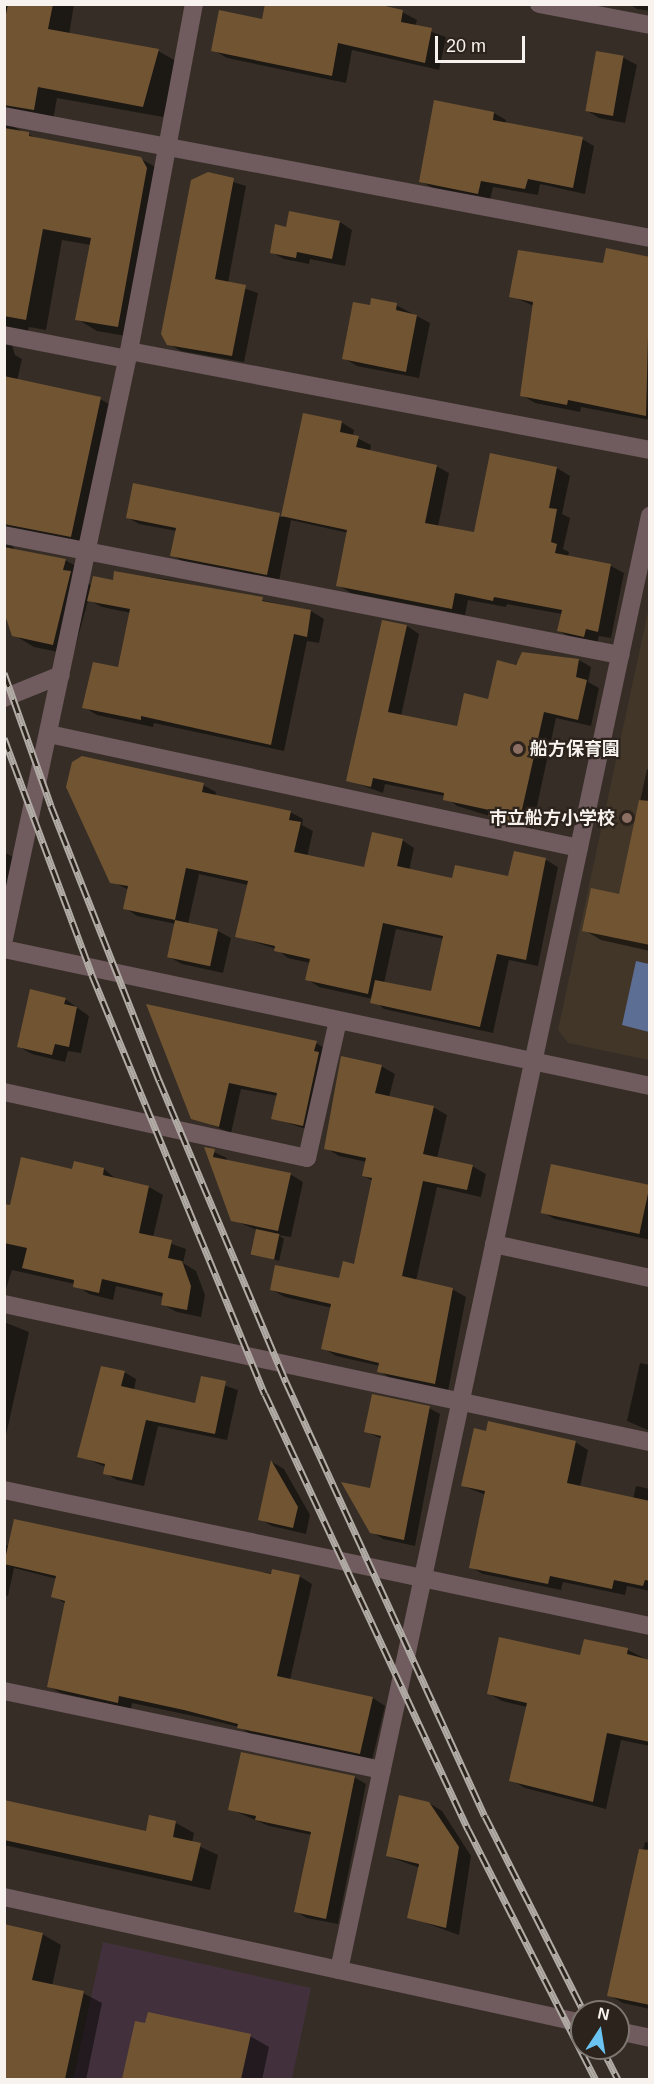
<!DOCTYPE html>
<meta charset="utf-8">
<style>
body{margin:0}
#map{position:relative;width:654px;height:2084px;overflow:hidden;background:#362e26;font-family:Helvetica,"Noto Sans JP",sans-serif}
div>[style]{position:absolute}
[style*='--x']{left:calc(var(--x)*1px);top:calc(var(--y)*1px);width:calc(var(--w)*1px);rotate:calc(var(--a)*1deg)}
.commercial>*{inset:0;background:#42313c}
.built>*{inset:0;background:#423629}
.water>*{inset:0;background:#5d6e94}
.shadow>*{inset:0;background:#0007}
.building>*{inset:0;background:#715432;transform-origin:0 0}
.minor>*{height:18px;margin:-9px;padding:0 9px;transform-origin:9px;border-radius:9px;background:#705b5e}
.tertiary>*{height:18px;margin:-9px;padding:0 9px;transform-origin:9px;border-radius:9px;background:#705b5e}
.rail>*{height:7px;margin-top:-3.5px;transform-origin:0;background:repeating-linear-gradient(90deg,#2c241c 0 14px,#b2aca6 0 28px);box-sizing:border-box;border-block:2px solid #b2aca6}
.dots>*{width:16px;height:16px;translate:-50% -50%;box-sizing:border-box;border:3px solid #2c241c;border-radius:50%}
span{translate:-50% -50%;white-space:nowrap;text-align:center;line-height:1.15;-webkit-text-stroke:4.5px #2c241c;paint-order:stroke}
.poi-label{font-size:18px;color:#f7f2ed;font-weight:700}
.left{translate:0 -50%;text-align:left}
.right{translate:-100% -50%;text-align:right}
.frame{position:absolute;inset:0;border:6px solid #f7f2ed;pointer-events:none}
.north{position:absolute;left:570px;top:2000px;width:60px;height:60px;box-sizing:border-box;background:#2c241c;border:2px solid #7d7670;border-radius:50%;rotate:12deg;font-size:16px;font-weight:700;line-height:24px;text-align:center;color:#f7f2ed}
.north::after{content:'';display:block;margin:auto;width:21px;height:27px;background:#6ac3f1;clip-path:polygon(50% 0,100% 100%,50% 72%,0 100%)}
.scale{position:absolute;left:435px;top:36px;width:90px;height:27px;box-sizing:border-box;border:3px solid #f7f2ed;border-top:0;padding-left:8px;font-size:18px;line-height:21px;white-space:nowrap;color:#f7f2ed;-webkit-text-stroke:4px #2c241c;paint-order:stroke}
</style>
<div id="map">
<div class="commercial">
<div style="clip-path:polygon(103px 1942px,311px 1988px,292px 2079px,73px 2080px)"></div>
</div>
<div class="built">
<div style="clip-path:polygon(649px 607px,649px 1060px,568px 1043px,558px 1030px)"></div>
</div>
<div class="water">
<div style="clip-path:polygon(636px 961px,649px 964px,649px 1032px,622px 1025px)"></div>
</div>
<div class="shadow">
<div style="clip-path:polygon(4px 4px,74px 4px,69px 35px,158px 51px,178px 62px,163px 117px,57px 98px,53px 120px,12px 126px,40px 140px,141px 159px,161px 170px,137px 338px,97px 331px,77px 319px,91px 245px,62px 240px,46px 330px,29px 327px,27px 335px,12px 345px,15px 355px,22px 359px,17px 381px,100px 399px,120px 410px,90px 547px,12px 546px,15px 550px,65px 560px,85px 571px,83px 580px,92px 586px,114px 582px,116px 573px,165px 579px,311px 611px,324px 619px,319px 643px,307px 641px,284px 751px,154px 723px,153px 727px,97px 715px,84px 707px,119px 669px,131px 613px,102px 607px,89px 600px,92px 586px,73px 655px,34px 647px,14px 635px,4px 609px)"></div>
<div style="clip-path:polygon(629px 4px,650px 4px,650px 11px,637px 9px)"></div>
<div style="clip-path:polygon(402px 12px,417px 20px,415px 26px,446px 37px,439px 70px,352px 50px,346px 83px,227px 58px,213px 50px,264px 21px)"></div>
<div style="clip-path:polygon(598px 52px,624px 58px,637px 65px,625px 123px,599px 118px,586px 110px)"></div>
<div style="clip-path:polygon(494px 113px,506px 120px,505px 124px,582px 139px,594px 146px,585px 194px,540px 184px,538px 195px,493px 187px,490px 200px,433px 188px,421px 181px)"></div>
<div style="clip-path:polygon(208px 174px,246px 186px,228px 283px,258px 293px,244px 362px,181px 351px,169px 344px)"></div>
<div style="clip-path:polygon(340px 222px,352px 230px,345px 266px,310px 259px,309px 264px,284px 259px,271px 252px,288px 228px)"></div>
<div style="clip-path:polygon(650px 258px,650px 420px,581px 407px,580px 412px,535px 403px,522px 395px,534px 306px,511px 296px,605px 265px)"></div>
<div style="clip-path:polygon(396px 305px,430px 323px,419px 378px,357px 366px,344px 358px,371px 307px)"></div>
<div style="clip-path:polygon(304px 415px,341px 422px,354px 430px,353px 436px,371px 445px,370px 451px,436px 466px,449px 473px,438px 527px,475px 534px,491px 455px,557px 468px,570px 476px,562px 514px,570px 518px,563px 549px,569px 552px,568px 557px,611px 566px,624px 573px,611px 638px,599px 636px,597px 643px,572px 638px,559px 631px,562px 614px,507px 604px,506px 607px,468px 600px,465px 615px,351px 593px,338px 585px,348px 533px,291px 520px,279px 581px,184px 562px,172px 555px,177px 531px,139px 524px,127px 517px,283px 517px)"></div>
<div style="clip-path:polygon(407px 626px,419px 634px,401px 716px,458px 728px,489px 700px,523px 654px,579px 660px,591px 667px,588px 682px,599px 688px,591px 726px,556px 718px,532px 829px,457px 806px,445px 796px,385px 784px,383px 793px,348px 780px)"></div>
<div style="clip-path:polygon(647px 769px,650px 770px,650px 951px,601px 940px,584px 930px,620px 895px)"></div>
<div style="clip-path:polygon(evenodd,203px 785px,216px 792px,215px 796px,290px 812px,303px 819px,302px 825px,313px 831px,307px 857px,365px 869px,402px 840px,414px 848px,409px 871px,454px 880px,509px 878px,515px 853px,546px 860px,558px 867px,538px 966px,509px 960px,493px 1033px,384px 1009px,373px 999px,319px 987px,307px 979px,310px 963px,288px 958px,276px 949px,237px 936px,248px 885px,199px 874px,188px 924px,218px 931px,231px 938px,223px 973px,182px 964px,169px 957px,176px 924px,137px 916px,125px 908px,129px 890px,111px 881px,203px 785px,396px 929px,444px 939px,432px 993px,384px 983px,396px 929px)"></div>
<div style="clip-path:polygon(4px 852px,22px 862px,4px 915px)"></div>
<div style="clip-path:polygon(65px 999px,89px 1016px,81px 1053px,68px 1051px,65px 1062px,32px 1054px,19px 1047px)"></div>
<div style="clip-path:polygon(148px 1006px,316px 1043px,328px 1050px,315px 1132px,273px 1118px,278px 1096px,241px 1089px,231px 1133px,195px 1118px)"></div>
<div style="clip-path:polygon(343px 1058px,381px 1066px,395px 1074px,389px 1097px,433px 1107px,447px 1115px,437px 1158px,472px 1166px,486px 1174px,481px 1197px,437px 1187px,416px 1281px,452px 1289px,466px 1297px,448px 1391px,392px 1379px,379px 1371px,380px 1366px,336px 1356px,323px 1348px,332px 1308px,285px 1297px,272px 1290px,340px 1280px,355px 1265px,373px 1181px,364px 1176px,367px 1162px,339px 1156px,326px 1148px)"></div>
<div style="clip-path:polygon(207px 1149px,227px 1158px,226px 1162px,290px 1174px,303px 1182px,291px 1237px,278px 1235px,284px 1239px,279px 1261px,252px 1253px,257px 1230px,233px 1220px)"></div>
<div style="clip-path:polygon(104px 1169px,117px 1180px,149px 1187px,163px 1195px,153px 1237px,186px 1249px,183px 1263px,196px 1271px,205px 1295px,201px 1317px,177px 1312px,162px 1304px,164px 1297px,116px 1286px,113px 1300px,89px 1294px,75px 1284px,12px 1270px,4px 1295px,4px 1205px,12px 1207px,73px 1171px)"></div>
<div style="clip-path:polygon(650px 1187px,650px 1240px,555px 1219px,542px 1212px)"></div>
<div style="clip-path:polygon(4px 1322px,29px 1332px,4px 1444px)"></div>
<div style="clip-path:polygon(640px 1363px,650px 1365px,650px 1431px,627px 1421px)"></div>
<div style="clip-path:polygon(124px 1372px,136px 1379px,134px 1390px,196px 1405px,202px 1378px,238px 1390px,227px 1440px,158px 1426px,144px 1486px,117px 1480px,105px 1473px,106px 1467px,79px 1456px)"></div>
<div style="clip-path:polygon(429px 1408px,440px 1414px,415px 1546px,383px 1539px,372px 1532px,371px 1490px,382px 1439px,365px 1431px)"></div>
<div style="clip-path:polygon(575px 1442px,588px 1450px,580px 1487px,633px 1499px,636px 1486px,650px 1489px,650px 1591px,627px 1586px,625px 1595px,563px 1582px,561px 1590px,483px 1574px,470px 1567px,486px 1495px,463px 1486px)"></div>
<div style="clip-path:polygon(272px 1462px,284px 1469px,310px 1515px,306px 1534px,272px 1526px,260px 1519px)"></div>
<div style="clip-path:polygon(4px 1545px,299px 1576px,312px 1584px,290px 1680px,373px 1698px,385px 1706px,372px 1760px,252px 1735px,239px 1727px,198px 1717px,132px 1703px,131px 1709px,61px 1693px,48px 1686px,66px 1604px,53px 1596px,57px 1579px,14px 1568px,8px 1596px,4px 1595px)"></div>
<div style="clip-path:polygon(628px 1650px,650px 1661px,650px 1746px,621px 1740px,606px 1809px,525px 1788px,511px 1780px,527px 1707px,502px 1701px,488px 1693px,582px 1657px)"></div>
<div style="clip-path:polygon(354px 1777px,366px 1784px,338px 1924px,307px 1918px,295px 1911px,312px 1835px,269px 1826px,230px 1809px)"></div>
<div style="clip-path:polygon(4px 1802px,147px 1833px,150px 1817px,176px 1823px,194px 1833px,192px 1843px,218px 1855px,210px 1890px,4px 1845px)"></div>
<div style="clip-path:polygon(429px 1803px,442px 1811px,471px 1856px,459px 1935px,409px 1917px,420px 1868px,387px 1856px)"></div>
<div style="clip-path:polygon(645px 1842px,650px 1843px,650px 2009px,623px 2003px,609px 1995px)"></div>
<div style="clip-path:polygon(4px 1926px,42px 1934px,61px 1945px,52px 1986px,83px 1993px,102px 2003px,86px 2080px,4px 2080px)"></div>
<div style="clip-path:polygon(250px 2036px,269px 2047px,262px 2080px,124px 2077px)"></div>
</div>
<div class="building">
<div style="clip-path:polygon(8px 4px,53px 4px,48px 29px,159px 49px,143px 107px,38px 87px,34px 110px,4px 105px,4px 25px)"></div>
<div style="clip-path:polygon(265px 4px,376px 4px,403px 10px,401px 22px,432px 28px,425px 63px,338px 43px,332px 76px,211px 51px,219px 10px,262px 19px)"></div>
<div style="left:596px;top:51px;width:28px;height:61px;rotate:10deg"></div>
<div style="clip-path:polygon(434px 100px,494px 112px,493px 120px,583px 137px,573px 188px,528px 179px,525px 189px,481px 181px,478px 194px,419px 182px)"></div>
<div style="clip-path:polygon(4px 128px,29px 132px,29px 136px,141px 157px,147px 168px,118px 327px,75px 320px,91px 238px,43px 229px,26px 320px,4px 316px)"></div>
<div style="clip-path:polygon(208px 172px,234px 178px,215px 279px,246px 285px,232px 356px,167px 345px,161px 334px,191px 180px)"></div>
<div style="clip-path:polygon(289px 211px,340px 221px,332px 259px,297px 252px,296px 258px,270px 253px,275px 224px,286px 227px)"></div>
<div style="clip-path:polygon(606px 248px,650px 257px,646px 416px,568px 400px,567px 405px,520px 396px,533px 302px,509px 297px,518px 250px,603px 263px)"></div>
<div style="clip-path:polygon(371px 298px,397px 303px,396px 310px,417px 315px,406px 372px,342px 359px,353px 302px,370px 305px)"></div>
<div style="clip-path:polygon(4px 376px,101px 397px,71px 537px,4px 524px)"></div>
<div style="clip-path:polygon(303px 413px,342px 421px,340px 432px,359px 436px,356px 447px,437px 465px,425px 523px,474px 532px,490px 453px,557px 467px,549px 508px,557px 509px,551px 542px,557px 544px,555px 553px,611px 564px,598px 632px,586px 629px,584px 637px,557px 631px,562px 610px,494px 597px,493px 601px,455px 593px,452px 609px,336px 586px,347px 530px,281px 516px)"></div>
<div style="clip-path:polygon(133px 483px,280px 513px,267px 575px,170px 556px,176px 528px,126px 518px)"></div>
<div style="clip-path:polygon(4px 547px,66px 559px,63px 570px,71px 571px,53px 645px,12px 636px,4px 612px)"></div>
<div style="clip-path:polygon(114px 571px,263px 597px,262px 601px,311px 610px,307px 637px,294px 634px,271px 745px,141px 716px,141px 720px,82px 708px,93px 662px,118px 667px,130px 609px,87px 601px,93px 576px,113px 580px)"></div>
<div style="clip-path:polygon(382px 620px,407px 625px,388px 712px,457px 726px,464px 693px,488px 699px,497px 660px,516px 665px,522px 652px,579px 659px,576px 677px,587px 680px,578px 720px,544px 712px,519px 823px,488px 816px,489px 810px,443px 800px,444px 793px,373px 778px,371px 787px,346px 781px)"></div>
<div style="clip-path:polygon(82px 756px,204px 783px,202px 792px,291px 811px,289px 820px,301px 822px,294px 852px,364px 867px,372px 832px,403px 839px,397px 866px,452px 878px,455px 865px,508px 876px,514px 851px,546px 858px,526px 960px,497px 954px,480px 1027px,370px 1003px,375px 980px,431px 991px,443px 936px,383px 923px,368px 994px,305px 980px,310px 959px,274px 951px,275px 946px,235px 937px,248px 881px,186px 868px,175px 920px,123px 909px,128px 886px,110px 883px,66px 787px,72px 762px)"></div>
<div style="clip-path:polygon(639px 800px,650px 801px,650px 945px,582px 931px,591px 888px,619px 894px)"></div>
<div style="left:175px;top:920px;width:44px;height:38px;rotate:12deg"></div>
<div style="clip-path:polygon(30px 989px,66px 998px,64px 1004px,77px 1007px,69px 1047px,55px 1044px,52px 1055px,17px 1047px)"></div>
<div style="clip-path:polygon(146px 1004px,317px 1041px,314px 1051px,319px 1052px,303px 1126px,271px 1119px,277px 1093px,229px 1083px,219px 1127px,191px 1119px)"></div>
<div style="clip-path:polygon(341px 1056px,382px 1065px,375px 1093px,434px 1106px,423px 1154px,473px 1165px,467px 1190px,423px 1181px,402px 1276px,453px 1288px,435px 1384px,377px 1372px,379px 1363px,321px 1349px,331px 1304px,270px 1290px,275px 1265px,339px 1278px,343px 1261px,354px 1264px,372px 1178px,362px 1176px,366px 1158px,324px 1149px)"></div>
<div style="clip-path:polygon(204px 1147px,215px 1149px,213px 1157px,291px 1173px,278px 1231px,231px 1221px)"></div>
<div style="clip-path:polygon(21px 1157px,72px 1169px,74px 1161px,104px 1168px,103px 1175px,149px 1186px,139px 1233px,172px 1240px,168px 1258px,182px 1261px,191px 1286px,187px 1310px,161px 1305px,163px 1293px,102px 1279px,99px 1293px,73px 1287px,74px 1280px,22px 1268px,27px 1248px,4px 1243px,4px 1204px,10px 1205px)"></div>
<div style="left:551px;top:1164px;width:101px;height:50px;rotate:12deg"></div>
<div style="left:256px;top:1229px;width:24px;height:26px;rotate:12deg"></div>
<div style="clip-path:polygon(101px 1366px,125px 1371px,121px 1386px,195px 1403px,201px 1376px,226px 1381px,215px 1434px,146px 1420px,132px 1480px,103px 1474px,105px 1464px,77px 1457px)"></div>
<div style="clip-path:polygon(372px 1394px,430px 1406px,404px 1540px,370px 1533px,341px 1482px,370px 1488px,381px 1436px,364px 1432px)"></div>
<div style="clip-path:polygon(488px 1421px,576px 1441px,567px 1483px,650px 1501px,650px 1581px,645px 1580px,643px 1586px,614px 1580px,612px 1589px,550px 1576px,548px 1584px,469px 1568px,485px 1491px,461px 1486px,474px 1428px,486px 1431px)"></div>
<div style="clip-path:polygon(271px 1460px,298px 1507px,293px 1528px,258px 1520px)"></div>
<div style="clip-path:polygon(14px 1519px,271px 1574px,272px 1569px,300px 1575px,277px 1676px,373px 1697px,360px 1754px,237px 1728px,238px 1724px,184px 1710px,119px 1696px,118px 1703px,47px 1687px,65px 1601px,51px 1597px,56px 1576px,4px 1564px)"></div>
<div style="clip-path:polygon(499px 1637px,580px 1655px,584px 1639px,628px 1648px,627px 1654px,650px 1660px,650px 1742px,607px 1733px,593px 1802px,509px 1781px,527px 1703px,487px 1694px)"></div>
<div style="clip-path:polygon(241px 1752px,355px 1776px,326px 1919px,294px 1912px,311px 1832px,255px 1820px,256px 1816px,228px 1810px)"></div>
<div style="clip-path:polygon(399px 1795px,429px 1802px,459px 1847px,446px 1928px,407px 1918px,419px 1864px,386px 1856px)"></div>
<div style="clip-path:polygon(4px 1800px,146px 1831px,149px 1815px,176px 1821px,173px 1837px,201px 1843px,192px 1881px,4px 1840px)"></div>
<div style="clip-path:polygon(639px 1849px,650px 1850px,650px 2005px,607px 1996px)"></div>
<div style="clip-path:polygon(4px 1924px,43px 1933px,32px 1980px,84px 1991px,65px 2079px,4px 2079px)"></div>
<div style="clip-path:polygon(148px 2012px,251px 2034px,241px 2079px,122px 2079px,135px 2021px,145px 2023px)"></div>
</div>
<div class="minor">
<div style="--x:539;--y:4;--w:113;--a:10.7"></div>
<div style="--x:4;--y:116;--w:657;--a:10.69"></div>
<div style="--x:4;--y:335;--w:125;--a:11"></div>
<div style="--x:129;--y:351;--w:530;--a:10.76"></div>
<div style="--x:4;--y:535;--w:628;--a:11.02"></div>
<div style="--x:4;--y:698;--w:61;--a:-22"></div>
<div style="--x:49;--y:734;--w:542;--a:12.14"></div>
<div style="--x:4;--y:939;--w:601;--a:-78"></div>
<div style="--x:129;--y:351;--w:353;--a:-79.4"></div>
<div style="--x:4;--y:1092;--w:310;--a:12.3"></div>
<div style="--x:307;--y:1158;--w:141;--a:-77.3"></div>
<div style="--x:494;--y:1244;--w:160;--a:12.3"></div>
<div style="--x:4;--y:1304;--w:661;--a:12.06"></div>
<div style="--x:4;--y:1691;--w:386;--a:11.8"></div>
<div style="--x:339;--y:1970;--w:1487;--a:-77.93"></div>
</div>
<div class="tertiary">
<div style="--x:4;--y:949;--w:660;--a:11.97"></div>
<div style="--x:4;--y:1490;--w:660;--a:11.89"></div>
<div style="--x:4;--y:1897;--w:592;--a:12.3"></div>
<div style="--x:618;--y:2031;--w:33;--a:12"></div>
</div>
<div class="rail">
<div style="--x:4;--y:673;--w:141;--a:70.5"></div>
<div style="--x:51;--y:806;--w:295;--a:68.5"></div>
<div style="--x:159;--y:1080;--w:328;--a:67.2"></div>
<div style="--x:286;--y:1382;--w:477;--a:65.4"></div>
<div style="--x:485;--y:1816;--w:220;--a:63.2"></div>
<div style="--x:4;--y:738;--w:253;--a:69.6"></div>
<div style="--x:92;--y:975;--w:453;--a:67.6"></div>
<div style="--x:265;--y:1394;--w:480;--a:65"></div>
<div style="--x:468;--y:1829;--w:282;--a:63"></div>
<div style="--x:602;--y:2048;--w:36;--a:63"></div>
</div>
<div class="dots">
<div style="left:518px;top:749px;background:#8d6e63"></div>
<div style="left:627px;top:818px;background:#8d6e63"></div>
</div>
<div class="poi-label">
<span class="left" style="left:530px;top:749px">船方保育園</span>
<span class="right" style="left:615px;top:818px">市立船方小学校</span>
</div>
<div class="frame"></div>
<div class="north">N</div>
<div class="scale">20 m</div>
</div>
